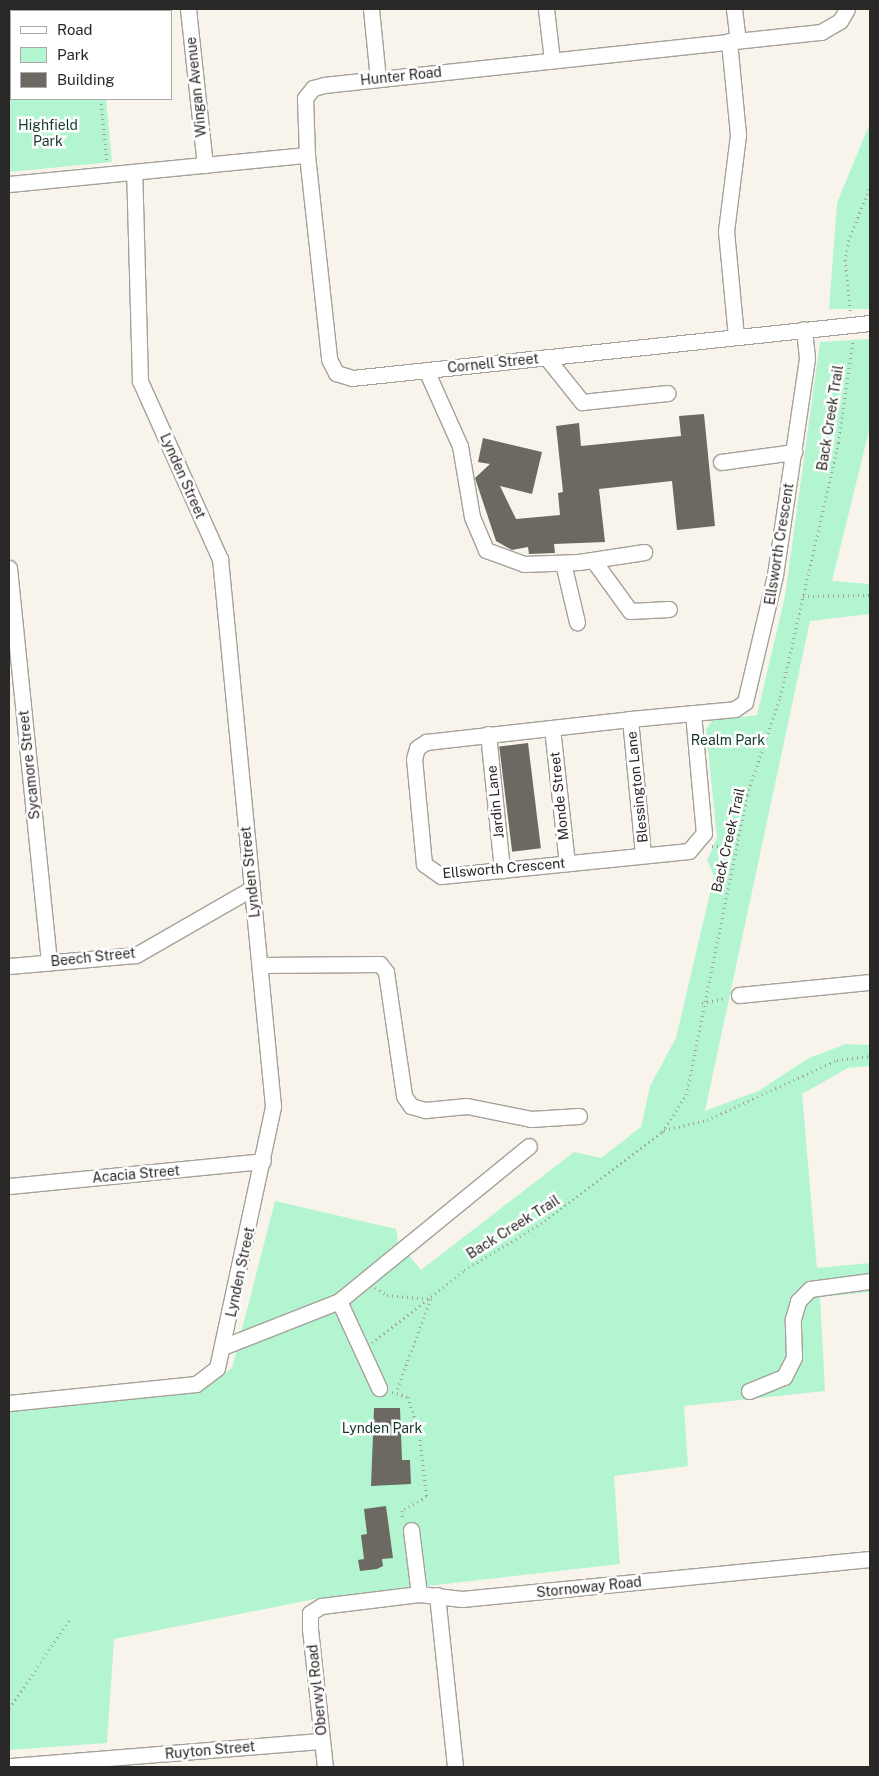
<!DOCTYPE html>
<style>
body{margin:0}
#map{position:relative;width:879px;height:1776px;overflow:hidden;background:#f8f4ec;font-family:"Public Sans",sans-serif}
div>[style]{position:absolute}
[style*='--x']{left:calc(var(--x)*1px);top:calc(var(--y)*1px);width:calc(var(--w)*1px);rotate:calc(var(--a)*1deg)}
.green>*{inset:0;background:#b4f5d1}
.building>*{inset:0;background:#6c6962;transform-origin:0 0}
.path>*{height:2.5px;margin-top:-1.25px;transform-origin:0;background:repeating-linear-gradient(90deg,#a3a09a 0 1px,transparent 0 5px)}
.roads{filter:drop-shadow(1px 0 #a5a19a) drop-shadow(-1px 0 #a5a19a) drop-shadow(0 1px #a5a19a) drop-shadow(0 -1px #a5a19a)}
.minor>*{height:15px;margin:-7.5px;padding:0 7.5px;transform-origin:7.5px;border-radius:7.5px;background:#fff}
span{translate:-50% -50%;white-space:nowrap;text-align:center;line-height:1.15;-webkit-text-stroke:5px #fff;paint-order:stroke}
.street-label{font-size:14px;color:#2a2826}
.park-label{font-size:14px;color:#153928}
.frame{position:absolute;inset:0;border:10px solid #2a2826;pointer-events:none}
.legend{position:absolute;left:10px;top:10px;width:162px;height:90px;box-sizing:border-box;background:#fff;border:1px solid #aaa9a8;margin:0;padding:6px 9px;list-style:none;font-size:15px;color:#2a2826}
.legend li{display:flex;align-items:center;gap:10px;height:25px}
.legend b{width:25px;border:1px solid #aaa9a8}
</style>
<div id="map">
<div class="green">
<div style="clip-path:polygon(9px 9px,97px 9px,11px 11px,11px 99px,106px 99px,112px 162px,9px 172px)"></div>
<div style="clip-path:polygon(870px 123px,870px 309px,829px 309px,837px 203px)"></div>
<div style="clip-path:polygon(870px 339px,870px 427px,832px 581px,870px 584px,870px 614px,810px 621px,705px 1111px,758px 1091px,809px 1058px,846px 1044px,870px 1045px,870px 1066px,848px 1068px,802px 1094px,817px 1268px,870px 1263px,870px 1292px,820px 1297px,825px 1391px,684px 1406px,688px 1466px,614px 1476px,620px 1564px,315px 1599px,114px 1639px,107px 1743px,9px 1750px,9px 1411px,200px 1390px,232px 1368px,275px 1201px,396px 1229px,398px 1242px,421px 1270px,574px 1152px,601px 1158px,641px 1127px,650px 1086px,676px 1038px,714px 876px,707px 860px,717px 838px,706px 729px,713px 720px,757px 715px,785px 596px,820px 342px)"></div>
</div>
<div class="building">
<div style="clip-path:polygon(704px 414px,715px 526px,677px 530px,672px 481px,599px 489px,605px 542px,554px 544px,555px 553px,529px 554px,528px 547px,512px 550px,496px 541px,475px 478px,490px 464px,478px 462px,483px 438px,542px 452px,532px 494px,500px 486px,516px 519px,560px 515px,558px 493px,563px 492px,556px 426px,579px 423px,581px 446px,681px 436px,679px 416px)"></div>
<div style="left:528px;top:743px;width:106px;height:29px;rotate:83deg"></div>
<div style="clip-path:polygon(374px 1408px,400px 1408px,402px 1460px,410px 1460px,411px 1484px,371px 1486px)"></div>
<div style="clip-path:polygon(386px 1506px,393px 1558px,382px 1559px,383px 1566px,377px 1569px,360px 1571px,358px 1560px,364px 1559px,361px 1535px,367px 1534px,364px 1509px)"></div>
</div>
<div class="path">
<div style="--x:92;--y:9;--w:2;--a:90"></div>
<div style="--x:101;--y:99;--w:62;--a:84.5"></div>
<div style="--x:850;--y:311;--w:50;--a:-95.7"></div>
<div style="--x:845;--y:261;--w:20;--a:-81"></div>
<div style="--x:848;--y:241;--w:58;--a:-67.8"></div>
<div style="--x:803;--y:596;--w:67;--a:-0.9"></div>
<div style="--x:712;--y:846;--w:24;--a:2"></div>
<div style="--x:702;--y:1003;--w:24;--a:-12"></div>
<div style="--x:664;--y:1130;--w:44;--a:-13.1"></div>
<div style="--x:707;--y:1120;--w:143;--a:-24.8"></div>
<div style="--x:837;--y:1060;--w:33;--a:-7"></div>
<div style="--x:375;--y:1288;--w:14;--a:30"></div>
<div style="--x:387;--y:1295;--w:44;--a:5.2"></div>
<div style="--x:431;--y:1299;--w:100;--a:110.4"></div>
<div style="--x:372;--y:1343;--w:117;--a:-38.4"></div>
<div style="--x:464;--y:1270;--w:95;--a:-31.2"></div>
<div style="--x:545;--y:1221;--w:147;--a:-37.3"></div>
<div style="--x:662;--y:1132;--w:44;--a:-57"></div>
<div style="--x:686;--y:1095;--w:306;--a:-78.5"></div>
<div style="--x:747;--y:795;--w:103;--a:-71.4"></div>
<div style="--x:780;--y:697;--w:261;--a:-77.1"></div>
<div style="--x:838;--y:443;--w:105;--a:-81.8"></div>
<div style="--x:392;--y:1392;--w:17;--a:17"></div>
<div style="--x:408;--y:1397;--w:35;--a:72"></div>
<div style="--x:419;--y:1430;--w:67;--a:83.2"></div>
<div style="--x:427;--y:1497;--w:29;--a:151"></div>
<div style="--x:402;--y:1511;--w:9;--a:84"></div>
<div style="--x:9;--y:1708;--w:108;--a:-55.6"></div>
</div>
<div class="roads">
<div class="minor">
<div style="--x:188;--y:9;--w:157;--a:83.8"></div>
<div style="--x:371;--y:9;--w:70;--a:84.3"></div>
<div style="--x:546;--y:9;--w:51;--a:83.3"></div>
<div style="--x:734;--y:9;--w:31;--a:83"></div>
<div style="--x:729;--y:41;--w:94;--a:84.5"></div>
<div style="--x:738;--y:135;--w:97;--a:97.1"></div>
<div style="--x:726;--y:231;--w:105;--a:84.6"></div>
<div style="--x:307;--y:155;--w:205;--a:83.8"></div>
<div style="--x:329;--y:359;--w:16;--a:63"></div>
<div style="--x:336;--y:373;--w:17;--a:17"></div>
<div style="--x:352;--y:378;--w:521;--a:-6.06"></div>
<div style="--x:9;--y:184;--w:299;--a:-5.6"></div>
<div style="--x:307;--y:155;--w:57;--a:-92"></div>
<div style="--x:305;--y:98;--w:13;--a:-51"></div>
<div style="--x:313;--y:88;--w:11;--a:-15"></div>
<div style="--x:324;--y:85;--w:500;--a:-6.1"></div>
<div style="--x:821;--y:32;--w:22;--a:-30"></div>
<div style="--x:840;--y:21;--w:14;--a:-60"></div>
<div style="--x:546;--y:357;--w:58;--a:51.3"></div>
<div style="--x:582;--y:402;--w:86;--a:-6"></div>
<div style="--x:426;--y:370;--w:83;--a:65.9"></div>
<div style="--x:460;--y:446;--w:72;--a:80.4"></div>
<div style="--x:472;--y:517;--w:36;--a:67"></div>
<div style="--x:486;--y:550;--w:40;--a:20.2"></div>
<div style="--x:524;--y:564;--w:55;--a:-2.1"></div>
<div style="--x:579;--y:562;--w:66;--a:-8.7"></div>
<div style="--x:721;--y:462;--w:74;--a:-7.8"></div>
<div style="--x:593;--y:560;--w:63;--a:54"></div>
<div style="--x:630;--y:611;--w:39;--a:-3"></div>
<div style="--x:563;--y:563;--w:61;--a:76.7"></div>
<div style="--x:9;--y:568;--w:396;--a:84.2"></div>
<div style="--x:693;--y:713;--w:121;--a:84.8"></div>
<div style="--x:704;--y:833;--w:23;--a:130"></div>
<div style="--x:689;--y:851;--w:249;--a:174.2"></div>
<div style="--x:441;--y:876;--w:21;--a:-145"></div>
<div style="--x:424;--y:864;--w:105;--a:-95.4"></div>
<div style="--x:414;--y:759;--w:11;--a:-75"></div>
<div style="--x:417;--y:748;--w:11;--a:-34"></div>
<div style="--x:426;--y:742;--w:205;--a:-6.4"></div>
<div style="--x:630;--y:719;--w:105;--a:-5.4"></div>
<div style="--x:735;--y:709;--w:12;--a:-35"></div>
<div style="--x:745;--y:702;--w:130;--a:-76.7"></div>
<div style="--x:775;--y:575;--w:219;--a:-81.6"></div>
<div style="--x:807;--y:358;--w:29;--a:-96"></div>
<div style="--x:630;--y:719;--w:137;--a:84.5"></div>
<div style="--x:552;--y:728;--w:136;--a:83.7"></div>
<div style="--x:488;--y:734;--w:137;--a:84.1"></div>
<div style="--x:261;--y:965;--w:119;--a:-0.5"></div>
<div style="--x:380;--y:964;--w:10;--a:53"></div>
<div style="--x:386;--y:972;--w:125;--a:81.7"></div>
<div style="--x:404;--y:1096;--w:12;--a:55"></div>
<div style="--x:411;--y:1106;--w:15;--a:16"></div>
<div style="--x:425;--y:1110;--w:42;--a:-5.4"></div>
<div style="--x:467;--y:1106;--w:65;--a:11.5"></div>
<div style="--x:531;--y:1119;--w:48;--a:-3.6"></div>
<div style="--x:9;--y:966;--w:127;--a:-5"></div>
<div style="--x:136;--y:955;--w:133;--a:-29.9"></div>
<div style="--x:739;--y:995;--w:132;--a:-5.7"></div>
<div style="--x:9;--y:1186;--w:255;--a:-5.6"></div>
<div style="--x:339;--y:1301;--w:245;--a:-39.2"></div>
<div style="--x:225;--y:1346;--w:123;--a:-21.5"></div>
<div style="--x:339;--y:1301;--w:96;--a:65.3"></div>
<div style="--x:749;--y:1391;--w:38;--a:-22"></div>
<div style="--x:784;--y:1377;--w:22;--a:-63"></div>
<div style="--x:794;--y:1357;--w:38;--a:-92"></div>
<div style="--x:793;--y:1319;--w:19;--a:-74"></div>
<div style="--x:798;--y:1301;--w:17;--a:-45"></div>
<div style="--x:810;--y:1289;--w:61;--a:-7.6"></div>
<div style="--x:9;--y:1403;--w:188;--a:-5.8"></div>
<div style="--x:196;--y:1384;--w:26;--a:-37"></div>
<div style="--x:217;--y:1368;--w:268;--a:-77.9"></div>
<div style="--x:273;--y:1106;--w:550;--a:-95.53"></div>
<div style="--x:220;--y:559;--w:195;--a:-114.2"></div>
<div style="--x:140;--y:381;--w:209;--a:-91.6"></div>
<div style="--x:411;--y:1530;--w:64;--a:82.9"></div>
<div style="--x:437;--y:1595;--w:173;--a:84"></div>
<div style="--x:9;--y:1766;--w:314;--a:-4.6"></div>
<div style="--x:325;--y:1767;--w:139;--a:-96.2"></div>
<div style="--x:310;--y:1629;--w:16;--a:-90"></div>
<div style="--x:310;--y:1613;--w:13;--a:-32"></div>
<div style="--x:321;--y:1606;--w:99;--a:-7"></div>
<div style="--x:419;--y:1594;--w:43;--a:6.6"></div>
<div style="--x:462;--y:1599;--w:410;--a:-5.6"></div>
</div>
</div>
<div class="street-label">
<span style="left:401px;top:76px;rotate:-6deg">Hunter Road</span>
<span style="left:196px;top:87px;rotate:-96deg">Wingan Avenue</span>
<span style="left:493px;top:363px;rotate:-6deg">Cornell Street</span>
<span style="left:830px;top:418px;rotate:-81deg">Back Creek Trail</span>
<span style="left:183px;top:476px;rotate:66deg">Lynden Street</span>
<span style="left:779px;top:544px;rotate:-81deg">Ellsworth Crescent</span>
<span style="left:29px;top:765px;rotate:-96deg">Sycamore Street</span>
<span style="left:637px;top:787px;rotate:-96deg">Blessington Lane</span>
<span style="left:559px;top:796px;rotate:-96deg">Monde Street</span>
<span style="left:495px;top:802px;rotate:-96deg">Jardin Lane</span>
<span style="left:728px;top:840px;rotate:-77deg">Back Creek Trail</span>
<span style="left:504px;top:868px;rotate:-5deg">Ellsworth Crescent</span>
<span style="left:250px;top:872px;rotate:-96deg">Lynden Street</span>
<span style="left:93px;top:957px;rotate:-6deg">Beech Street</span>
<span style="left:136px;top:1174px;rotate:-5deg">Acacia Street</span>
<span style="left:513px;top:1227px;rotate:-32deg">Back Creek Trail</span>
<span style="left:240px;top:1272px;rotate:-78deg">Lynden Street</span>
<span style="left:589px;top:1587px;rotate:-6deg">Stornoway Road</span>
<span style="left:317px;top:1690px;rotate:-96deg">Oberwyl Road</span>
<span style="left:210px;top:1750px;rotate:-5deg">Ruyton Street</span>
</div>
<div class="park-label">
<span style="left:48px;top:133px">Highfield<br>Park</span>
<span style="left:728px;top:740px">Realm Park</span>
<span style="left:382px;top:1428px">Lynden Park</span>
</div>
<div class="frame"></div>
<ul class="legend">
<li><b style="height:6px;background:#fff"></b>Road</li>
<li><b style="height:14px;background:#b4f5d1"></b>Park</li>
<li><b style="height:14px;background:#6c6962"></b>Building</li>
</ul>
</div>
